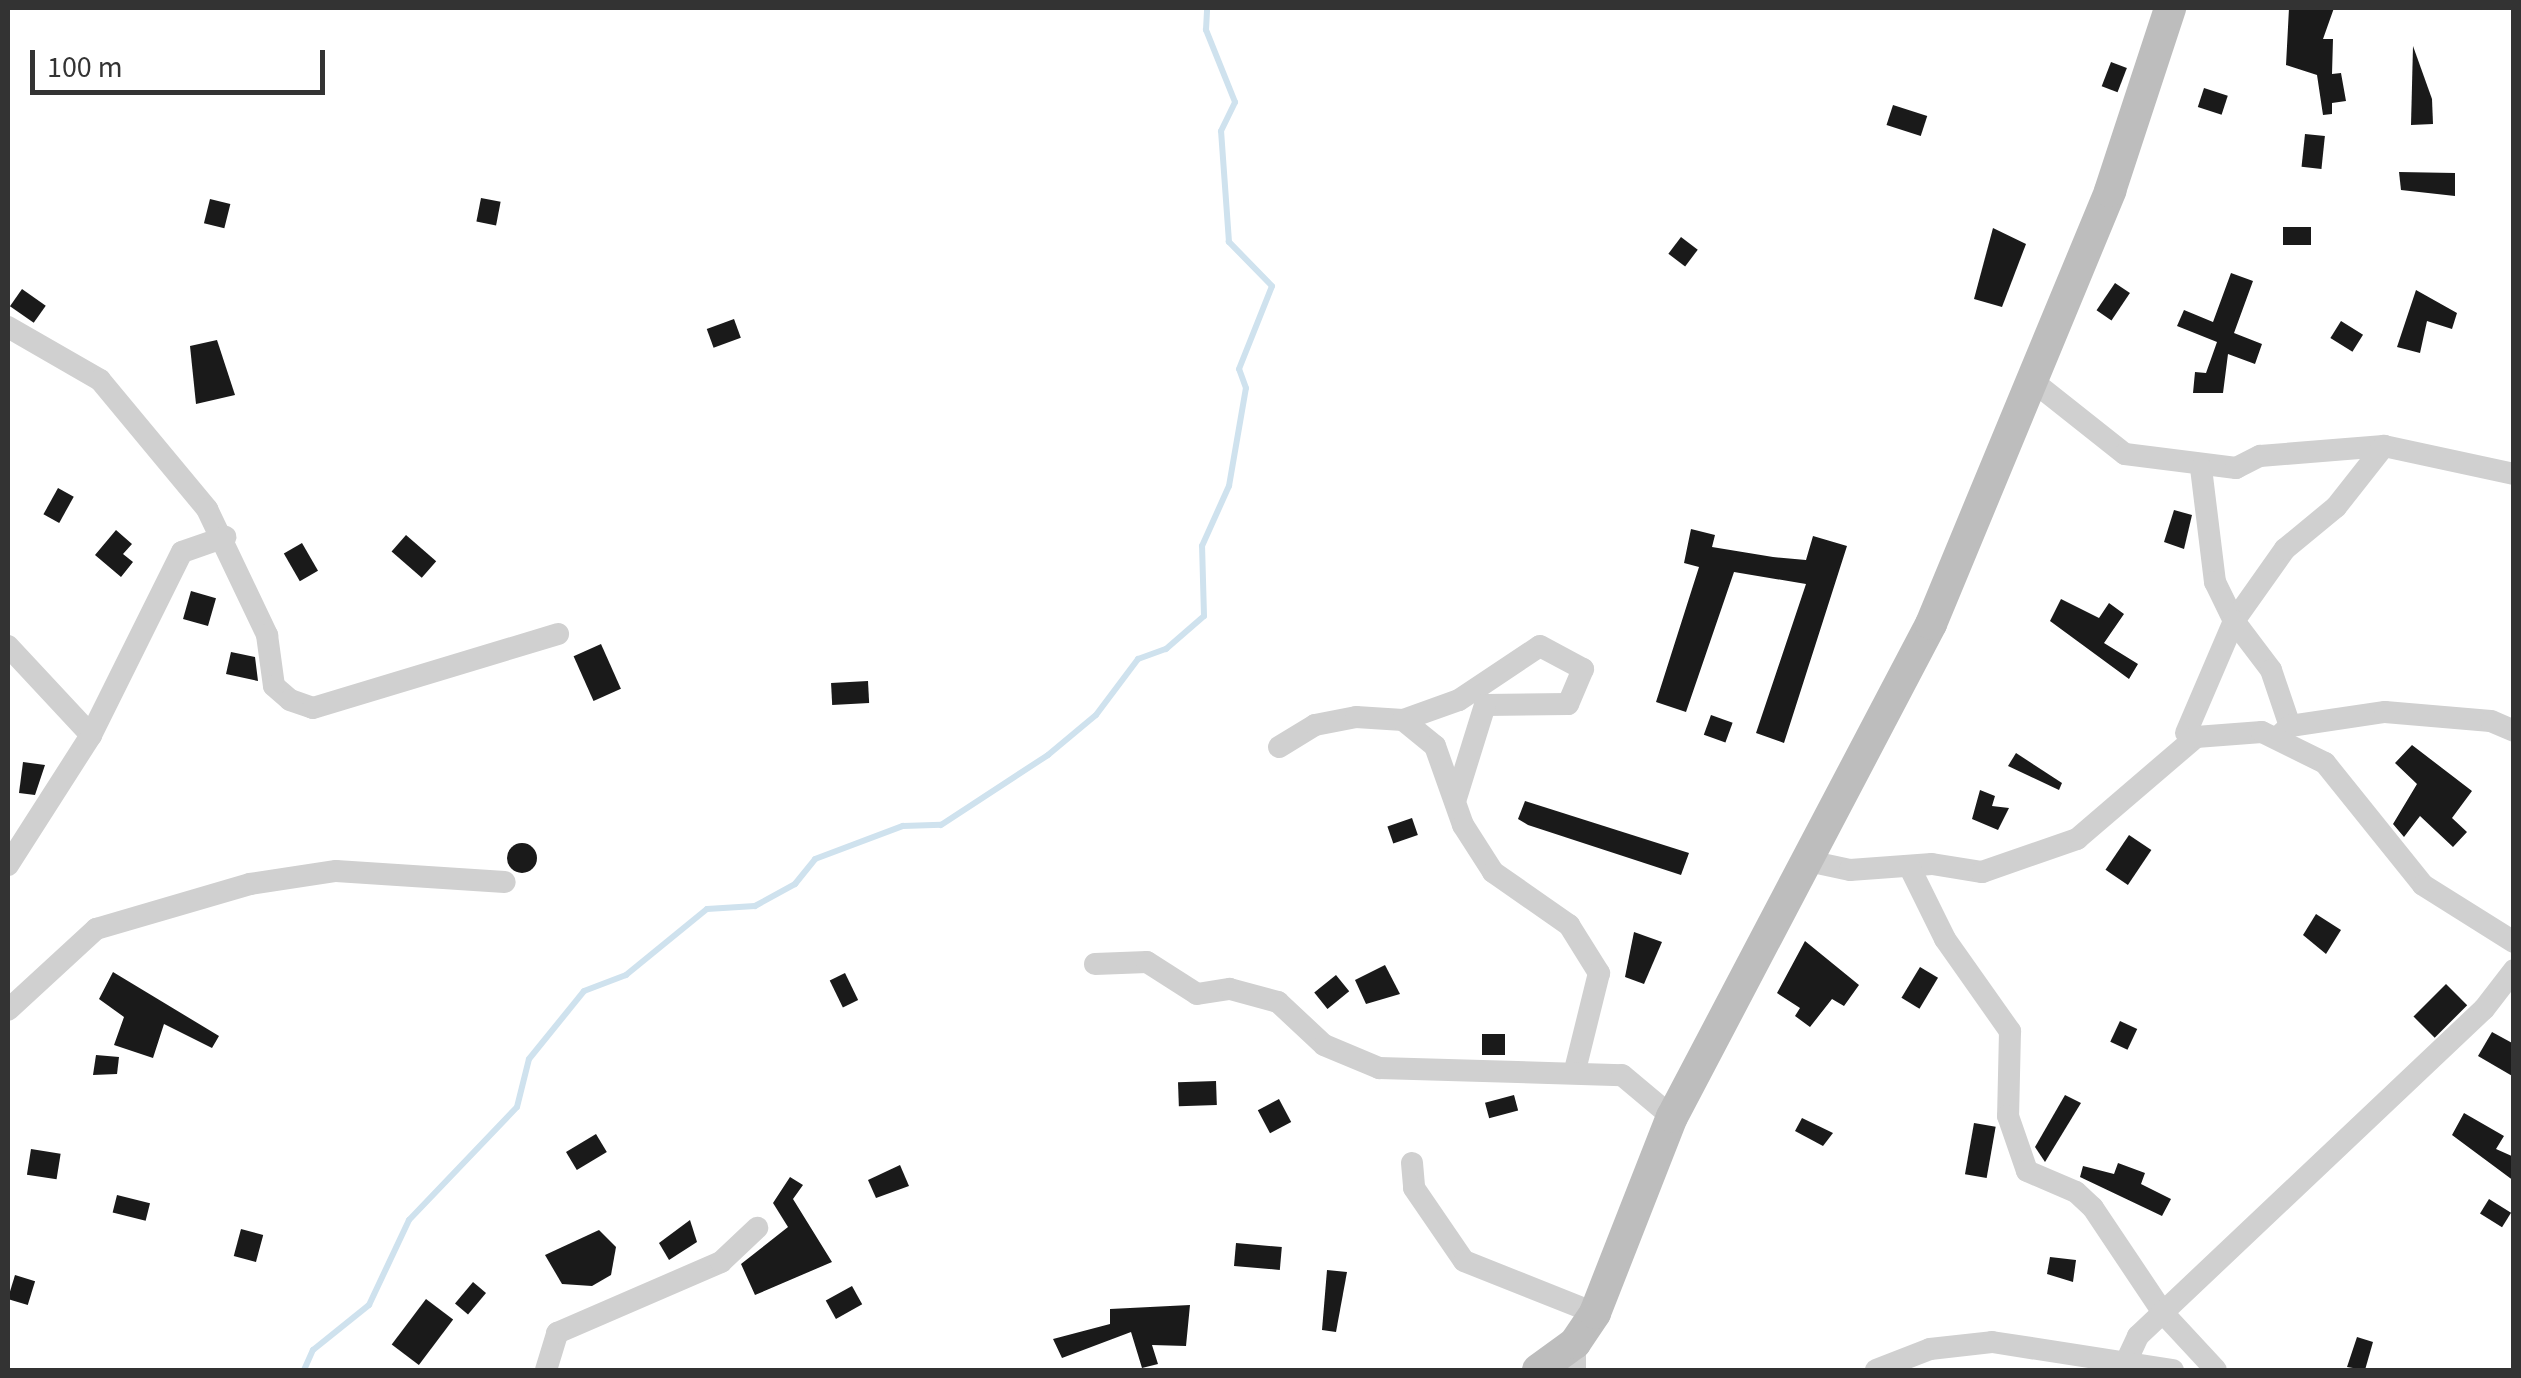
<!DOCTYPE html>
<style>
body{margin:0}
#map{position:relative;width:2521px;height:1378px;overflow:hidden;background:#fff;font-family:"Source Sans 3",sans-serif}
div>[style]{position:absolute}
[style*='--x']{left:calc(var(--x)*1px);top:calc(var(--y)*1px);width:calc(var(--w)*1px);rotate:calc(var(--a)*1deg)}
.stream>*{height:6px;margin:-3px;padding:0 3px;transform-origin:3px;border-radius:3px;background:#cfe2ee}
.building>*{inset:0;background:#1a1a1a;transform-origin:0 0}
.round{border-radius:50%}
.street>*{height:22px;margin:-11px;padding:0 11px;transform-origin:11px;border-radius:11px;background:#d0d0d0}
.secondary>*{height:32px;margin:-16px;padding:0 16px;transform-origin:16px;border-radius:16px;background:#bdbdbd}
span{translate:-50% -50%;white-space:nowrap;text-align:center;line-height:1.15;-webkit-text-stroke:10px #fff;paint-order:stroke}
.frame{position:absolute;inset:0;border:10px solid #333;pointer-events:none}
.scale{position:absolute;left:30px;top:50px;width:295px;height:45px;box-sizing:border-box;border:5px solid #333;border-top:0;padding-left:12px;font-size:30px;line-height:35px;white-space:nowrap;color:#333;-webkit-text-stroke:8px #fff;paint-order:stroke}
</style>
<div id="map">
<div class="stream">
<div style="--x:304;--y:1370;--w:22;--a:-66"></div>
<div style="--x:313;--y:1350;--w:72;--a:-38.8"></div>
<div style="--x:369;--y:1305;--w:94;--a:-64.8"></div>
<div style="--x:409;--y:1220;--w:156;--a:-46.3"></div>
<div style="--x:517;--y:1107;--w:49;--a:-76"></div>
<div style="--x:529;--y:1059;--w:87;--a:-51"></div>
<div style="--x:584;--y:991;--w:45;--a:-20.9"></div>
<div style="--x:626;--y:975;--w:104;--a:-39.2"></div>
<div style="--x:707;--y:909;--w:48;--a:-3.6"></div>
<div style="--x:755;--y:906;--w:46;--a:-28.8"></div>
<div style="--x:795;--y:884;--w:32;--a:-51"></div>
<div style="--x:815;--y:859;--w:94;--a:-20.6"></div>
<div style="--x:903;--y:826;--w:38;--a:-2"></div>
<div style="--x:941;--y:825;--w:128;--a:-33.2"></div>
<div style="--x:1048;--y:755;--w:62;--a:-39.8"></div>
<div style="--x:1096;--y:715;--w:70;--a:-53.1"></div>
<div style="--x:1138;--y:659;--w:30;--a:-20"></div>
<div style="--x:1166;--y:649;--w:50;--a:-41"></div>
<div style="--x:1204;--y:616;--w:70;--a:-91.6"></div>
<div style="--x:1202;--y:546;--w:66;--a:-65.8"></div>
<div style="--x:1229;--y:486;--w:99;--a:-80.2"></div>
<div style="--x:1246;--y:388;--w:20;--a:-110"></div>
<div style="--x:1239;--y:369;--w:89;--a:-68.3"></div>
<div style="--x:1272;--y:286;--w:62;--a:-134.3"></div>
<div style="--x:1229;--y:242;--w:111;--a:-94.1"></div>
<div style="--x:1221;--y:131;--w:32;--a:-64"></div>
<div style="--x:1235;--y:102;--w:78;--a:-111.9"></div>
<div style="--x:1206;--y:30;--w:22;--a:-87"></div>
</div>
<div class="building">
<div style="clip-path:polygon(2289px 8px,2334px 8px,2323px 39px,2333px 39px,2332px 74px,2341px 73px,2346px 101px,2332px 103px,2332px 114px,2323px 115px,2317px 75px,2286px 65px)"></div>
<div style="clip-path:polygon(2413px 46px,2432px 99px,2433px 124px,2411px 125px)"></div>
<div style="left:2111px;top:62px;width:17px;height:26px;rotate:21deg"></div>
<div style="left:2204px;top:88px;width:25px;height:20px;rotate:18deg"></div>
<div style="left:1893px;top:105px;width:36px;height:21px;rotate:18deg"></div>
<div style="left:2305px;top:134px;width:20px;height:33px;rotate:6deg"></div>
<div style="clip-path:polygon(2399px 172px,2455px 173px,2455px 196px,2401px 190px)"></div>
<div style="left:481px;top:198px;width:20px;height:24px;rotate:11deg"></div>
<div style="left:210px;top:199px;width:21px;height:25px;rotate:14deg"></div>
<div style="left:2283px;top:227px;width:28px;height:18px"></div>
<div style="clip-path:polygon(1993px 228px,2026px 244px,2002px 307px,1974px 299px)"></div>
<div style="left:1681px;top:237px;width:21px;height:21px;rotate:37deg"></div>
<div style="clip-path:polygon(2231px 273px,2253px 281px,2234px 333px,2262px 344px,2255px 364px,2228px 354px,2223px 393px,2193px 393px,2195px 372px,2206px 373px,2217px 342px,2177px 326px,2184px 310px,2213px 322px)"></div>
<div style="left:2115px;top:283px;width:18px;height:33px;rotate:34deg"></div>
<div style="left:22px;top:289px;width:29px;height:21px;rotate:35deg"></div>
<div style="clip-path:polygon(2416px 290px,2457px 313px,2452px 329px,2427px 321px,2420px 353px,2397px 347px)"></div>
<div style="left:734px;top:319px;width:20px;height:29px;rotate:70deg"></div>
<div style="left:2341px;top:321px;width:26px;height:20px;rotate:32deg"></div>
<div style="clip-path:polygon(217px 340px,235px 395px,196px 404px,190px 346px)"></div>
<div style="left:58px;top:488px;width:18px;height:30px;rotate:29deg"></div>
<div style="clip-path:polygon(2174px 510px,2192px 515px,2184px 549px,2164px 542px)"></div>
<div style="clip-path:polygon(1691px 529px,1715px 535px,1712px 547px,1773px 557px,1806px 560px,1813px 536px,1847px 546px,1784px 743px,1756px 733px,1806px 584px,1734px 572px,1686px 712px,1656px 702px,1699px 567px,1684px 563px)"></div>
<div style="clip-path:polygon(116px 530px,132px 544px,123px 554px,133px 562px,121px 577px,95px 555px)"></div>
<div style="left:406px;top:535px;width:40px;height:22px;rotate:41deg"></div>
<div style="left:302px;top:543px;width:32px;height:21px;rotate:60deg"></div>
<div style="left:191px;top:591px;width:26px;height:29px;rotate:16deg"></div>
<div style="clip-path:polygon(2061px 599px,2099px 618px,2109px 603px,2124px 614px,2104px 643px,2138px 664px,2129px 679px,2050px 621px)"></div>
<div style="left:601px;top:644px;width:49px;height:30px;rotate:66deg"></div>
<div style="clip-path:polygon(231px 652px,255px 657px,258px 681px,226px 674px)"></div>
<div style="left:868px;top:681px;width:22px;height:37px;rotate:87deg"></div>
<div style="left:1711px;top:715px;width:23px;height:21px;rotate:20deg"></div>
<div style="clip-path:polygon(2412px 745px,2472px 791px,2452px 818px,2467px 832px,2453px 847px,2420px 816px,2404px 837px,2393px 824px,2417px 784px,2395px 763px)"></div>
<div style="clip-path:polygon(2016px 753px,2062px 783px,2059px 790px,2008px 766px)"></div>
<div style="clip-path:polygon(23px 762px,45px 765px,35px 795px,19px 793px)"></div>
<div style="clip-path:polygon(1980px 790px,1995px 796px,1992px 806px,2009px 808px,1998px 830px,1972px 819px)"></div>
<div style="clip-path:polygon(1525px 801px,1689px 853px,1681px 875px,1528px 825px,1518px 819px)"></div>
<div style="left:1412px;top:818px;width:18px;height:26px;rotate:71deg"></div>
<div style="left:2129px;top:835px;width:27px;height:42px;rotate:34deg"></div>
<div class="round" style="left:507px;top:843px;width:30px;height:30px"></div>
<div style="clip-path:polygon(2316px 914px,2341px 930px,2326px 954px,2303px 935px)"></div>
<div style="clip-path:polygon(1634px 932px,1662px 942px,1644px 984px,1625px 977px)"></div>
<div style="clip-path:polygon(1805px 941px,1859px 985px,1844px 1006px,1832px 999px,1810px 1027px,1795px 1016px,1800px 1008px,1777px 993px)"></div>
<div style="clip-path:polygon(1385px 965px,1400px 994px,1366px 1004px,1355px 980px)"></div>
<div style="left:1920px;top:967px;width:21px;height:36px;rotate:31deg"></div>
<div style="clip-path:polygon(113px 972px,219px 1036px,212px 1048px,164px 1024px,153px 1058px,114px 1045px,124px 1017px,99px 999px)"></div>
<div style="left:845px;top:973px;width:30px;height:17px;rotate:64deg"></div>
<div style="left:1336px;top:975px;width:21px;height:28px;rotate:51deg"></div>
<div style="left:2446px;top:984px;width:30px;height:46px;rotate:45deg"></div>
<div style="left:2120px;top:1021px;width:19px;height:23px;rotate:25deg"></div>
<div style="clip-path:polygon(2492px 1032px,2514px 1044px,2514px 1077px,2478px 1056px)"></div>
<div style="left:1482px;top:1034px;width:23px;height:21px"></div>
<div style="clip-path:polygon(96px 1055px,119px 1057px,117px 1074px,93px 1075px)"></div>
<div style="left:1216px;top:1081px;width:24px;height:38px;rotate:88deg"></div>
<div style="left:1514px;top:1095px;width:16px;height:30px;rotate:75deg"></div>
<div style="clip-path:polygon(2065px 1095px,2081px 1103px,2045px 1162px,2035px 1147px)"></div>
<div style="left:1279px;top:1099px;width:26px;height:24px;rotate:62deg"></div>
<div style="clip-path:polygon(2464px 1113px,2504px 1136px,2496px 1149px,2514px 1157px,2514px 1181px,2452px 1135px)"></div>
<div style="clip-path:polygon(1802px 1118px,1833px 1133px,1823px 1146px,1795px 1131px)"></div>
<div style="left:1974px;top:1123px;width:22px;height:52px;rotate:10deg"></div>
<div style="left:596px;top:1134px;width:21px;height:35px;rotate:59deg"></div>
<div style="left:31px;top:1149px;width:30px;height:26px;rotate:9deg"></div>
<div style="clip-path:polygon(2118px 1163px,2145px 1173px,2141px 1184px,2171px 1199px,2162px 1216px,2080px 1177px,2083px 1166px,2114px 1174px)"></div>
<div style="clip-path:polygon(900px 1165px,909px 1186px,876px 1198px,868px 1180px)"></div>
<div style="clip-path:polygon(790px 1177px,803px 1185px,793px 1199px,832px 1262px,755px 1295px,741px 1264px,788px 1227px,773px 1203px)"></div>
<div style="left:117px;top:1195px;width:34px;height:18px;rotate:14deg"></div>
<div style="left:2489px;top:1199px;width:26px;height:17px;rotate:32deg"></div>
<div style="clip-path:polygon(690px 1220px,697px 1242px,669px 1260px,659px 1243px)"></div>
<div style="left:241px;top:1229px;width:23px;height:28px;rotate:15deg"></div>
<div style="clip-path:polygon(599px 1230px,616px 1247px,611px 1275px,592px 1286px,562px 1284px,545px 1255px)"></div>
<div style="left:1236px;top:1243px;width:46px;height:23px;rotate:5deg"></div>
<div style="clip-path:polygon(2050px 1257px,2076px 1260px,2073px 1282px,2047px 1274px)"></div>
<div style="clip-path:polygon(1327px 1270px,1347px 1272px,1336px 1332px,1322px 1330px)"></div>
<div style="left:15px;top:1275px;width:21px;height:25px;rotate:17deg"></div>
<div style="left:473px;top:1282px;width:17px;height:28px;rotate:40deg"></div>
<div style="left:852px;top:1286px;width:21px;height:30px;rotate:61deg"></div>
<div style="left:426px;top:1299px;width:34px;height:57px;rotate:37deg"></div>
<div style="clip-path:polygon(1190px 1305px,1186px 1346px,1152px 1345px,1158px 1364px,1142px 1368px,1131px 1332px,1062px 1358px,1053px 1339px,1110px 1324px,1110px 1309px)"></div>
<div style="clip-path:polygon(2357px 1337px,2373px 1342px,2365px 1370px,2347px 1367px)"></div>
</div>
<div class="street">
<div style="--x:8;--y:327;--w:106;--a:29.9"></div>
<div style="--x:100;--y:380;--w:168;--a:50.3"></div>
<div style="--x:207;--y:509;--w:140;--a:64.5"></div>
<div style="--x:267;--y:635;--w:51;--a:82.2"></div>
<div style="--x:274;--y:686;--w:21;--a:41"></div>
<div style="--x:290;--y:700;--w:24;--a:19"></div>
<div style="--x:313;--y:708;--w:256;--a:-16.8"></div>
<div style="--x:2034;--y:382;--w:116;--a:38.4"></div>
<div style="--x:2125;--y:454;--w:112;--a:7.2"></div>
<div style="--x:2236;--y:468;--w:27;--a:-27"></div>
<div style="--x:2260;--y:456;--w:124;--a:-4.6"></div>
<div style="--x:2384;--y:446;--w:133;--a:12.2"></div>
<div style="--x:2201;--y:468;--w:115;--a:83"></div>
<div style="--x:2215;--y:582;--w:43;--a:64"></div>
<div style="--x:2234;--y:621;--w:88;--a:-54.7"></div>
<div style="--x:2285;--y:549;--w:66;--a:-39.5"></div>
<div style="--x:2336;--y:507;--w:78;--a:-51.8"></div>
<div style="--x:8;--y:646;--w:122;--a:47"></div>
<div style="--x:1403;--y:720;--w:59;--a:-19.7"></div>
<div style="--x:1459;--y:700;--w:97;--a:-33.7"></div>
<div style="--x:1540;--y:646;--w:49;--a:28.1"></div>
<div style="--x:1583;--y:669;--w:38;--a:113"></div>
<div style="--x:1568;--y:704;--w:83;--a:179.3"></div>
<div style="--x:1485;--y:705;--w:97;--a:107.3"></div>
<div style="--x:2186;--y:733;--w:122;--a:-66.8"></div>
<div style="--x:2234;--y:621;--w:61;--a:52.9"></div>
<div style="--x:2271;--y:670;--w:59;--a:71.3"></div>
<div style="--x:2278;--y:737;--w:16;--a:-43"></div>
<div style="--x:2290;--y:726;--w:96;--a:-8.4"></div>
<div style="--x:2385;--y:712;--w:106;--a:4.9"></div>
<div style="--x:2491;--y:721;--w:25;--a:23"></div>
<div style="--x:1279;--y:747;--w:42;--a:-31.4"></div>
<div style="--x:1315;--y:725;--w:42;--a:-11"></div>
<div style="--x:1356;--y:717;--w:47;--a:3.7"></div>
<div style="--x:1403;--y:720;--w:41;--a:39.1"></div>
<div style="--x:1435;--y:746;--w:84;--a:70.5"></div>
<div style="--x:1463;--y:825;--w:56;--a:57.4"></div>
<div style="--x:1493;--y:872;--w:93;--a:34.9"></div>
<div style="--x:1569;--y:925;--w:57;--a:58"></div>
<div style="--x:1599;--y:973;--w:100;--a:103.9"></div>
<div style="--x:1808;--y:861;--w:43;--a:12.1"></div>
<div style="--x:1850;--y:870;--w:82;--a:-4.2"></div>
<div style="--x:1932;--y:864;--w:51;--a:9.1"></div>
<div style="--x:1982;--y:872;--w:101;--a:-19.2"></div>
<div style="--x:2077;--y:839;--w:157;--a:-40.6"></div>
<div style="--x:2196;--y:737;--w:66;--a:-4.3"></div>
<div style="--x:2262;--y:732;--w:70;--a:26.2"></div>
<div style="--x:2325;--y:763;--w:156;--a:51.2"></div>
<div style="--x:2423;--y:885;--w:107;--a:32.1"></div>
<div style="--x:8;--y:865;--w:154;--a:-57.4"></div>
<div style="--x:91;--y:735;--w:204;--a:-63.6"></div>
<div style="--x:182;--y:552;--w:46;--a:-19.2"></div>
<div style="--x:1909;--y:866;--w:81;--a:63.7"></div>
<div style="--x:1945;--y:939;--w:113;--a:54.8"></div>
<div style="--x:2010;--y:1031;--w:85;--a:91.3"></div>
<div style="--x:2008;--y:1116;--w:58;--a:70.9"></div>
<div style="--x:2027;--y:1171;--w:53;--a:23.2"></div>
<div style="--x:2076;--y:1192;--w:23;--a:43"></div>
<div style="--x:2093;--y:1208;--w:128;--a:56.2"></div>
<div style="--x:2164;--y:1314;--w:76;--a:47.1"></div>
<div style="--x:1095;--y:964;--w:52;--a:-2.2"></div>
<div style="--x:1147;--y:962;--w:59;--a:32.6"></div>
<div style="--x:1197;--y:994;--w:33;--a:-9"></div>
<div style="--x:1230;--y:989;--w:50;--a:15.2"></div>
<div style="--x:1278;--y:1002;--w:63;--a:43.1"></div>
<div style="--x:1324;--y:1045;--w:60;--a:22.7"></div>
<div style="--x:1379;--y:1068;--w:243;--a:1.7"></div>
<div style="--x:1622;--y:1075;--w:65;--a:40"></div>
<div style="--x:8;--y:1010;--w:120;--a:-42.6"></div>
<div style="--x:96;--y:929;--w:160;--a:-16.3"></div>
<div style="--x:250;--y:884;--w:87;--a:-8.6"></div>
<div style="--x:336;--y:871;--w:169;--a:3.7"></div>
<div style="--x:1412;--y:1163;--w:25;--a:85"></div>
<div style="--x:1414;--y:1188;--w:88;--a:55.6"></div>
<div style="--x:1464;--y:1261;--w:141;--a:21.7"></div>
<div style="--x:1575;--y:1343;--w:27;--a:90"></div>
<div style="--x:2126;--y:1362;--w:29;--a:-65"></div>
<div style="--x:2138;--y:1336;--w:476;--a:-43.4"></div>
<div style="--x:2484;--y:1009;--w:49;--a:-52.4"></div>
<div style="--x:546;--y:1370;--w:39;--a:-73"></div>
<div style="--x:557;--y:1333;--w:179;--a:-23.4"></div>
<div style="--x:721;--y:1262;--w:50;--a:-43.4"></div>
<div style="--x:1876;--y:1370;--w:58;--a:-21.3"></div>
<div style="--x:1930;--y:1349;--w:62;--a:-6.4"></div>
<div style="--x:1992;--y:1342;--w:183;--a:8.8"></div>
</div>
<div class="secondary">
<div style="--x:1538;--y:1370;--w:46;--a:-36.1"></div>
<div style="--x:1575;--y:1343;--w:36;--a:-56"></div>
<div style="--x:1595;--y:1313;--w:211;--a:-68.6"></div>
<div style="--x:1672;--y:1117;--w:557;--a:-62.28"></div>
<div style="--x:1931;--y:624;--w:469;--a:-67.5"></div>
<div style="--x:2110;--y:191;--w:193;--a:-71.8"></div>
</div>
<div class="frame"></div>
<div class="scale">100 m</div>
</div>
